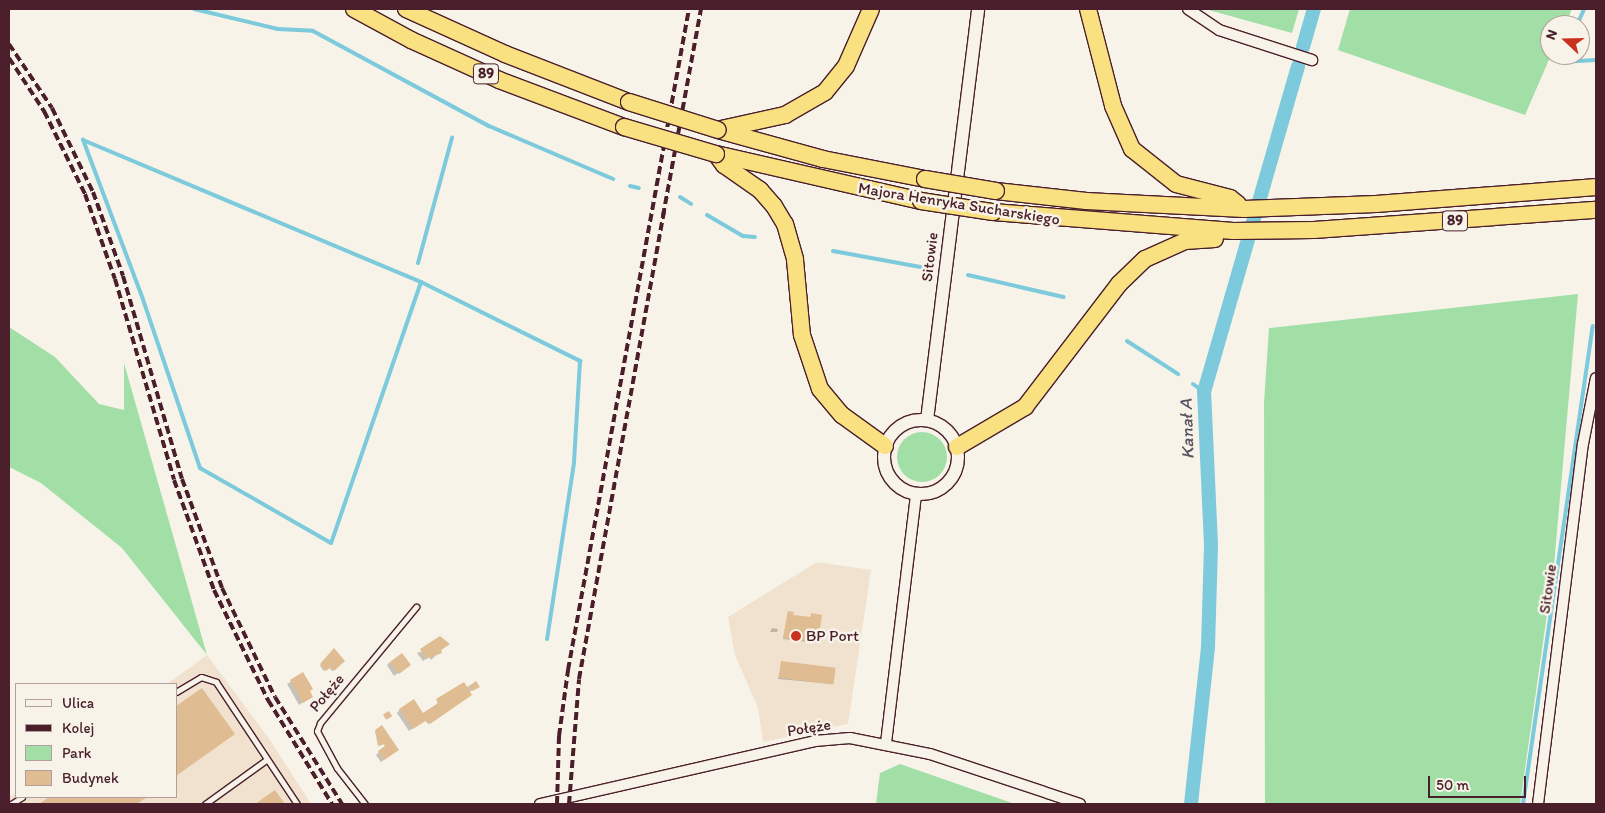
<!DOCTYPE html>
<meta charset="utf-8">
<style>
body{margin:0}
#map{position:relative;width:1605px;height:813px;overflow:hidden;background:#f7f3e8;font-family:Itim,sans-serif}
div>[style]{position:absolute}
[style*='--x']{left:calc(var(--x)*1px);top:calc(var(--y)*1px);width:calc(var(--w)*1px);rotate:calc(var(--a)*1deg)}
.built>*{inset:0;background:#f0e2ce}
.green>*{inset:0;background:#a1dfa7}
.round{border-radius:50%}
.shadow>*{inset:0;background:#0003}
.stream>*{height:4px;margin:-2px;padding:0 2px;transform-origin:2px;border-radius:2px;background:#7ccadb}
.canal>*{height:14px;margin:-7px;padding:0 7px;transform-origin:7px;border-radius:7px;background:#7ccadb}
.building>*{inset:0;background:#e0bc92;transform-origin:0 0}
.roads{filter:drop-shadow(1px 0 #4a1f2b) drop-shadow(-1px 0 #4a1f2b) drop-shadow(0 1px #4a1f2b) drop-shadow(0 -1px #4a1f2b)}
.service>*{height:5px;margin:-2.5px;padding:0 2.5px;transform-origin:2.5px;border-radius:2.5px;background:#f7f3e8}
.minor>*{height:10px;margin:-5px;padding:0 5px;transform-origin:5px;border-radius:5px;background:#f7f3e8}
.tertiary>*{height:12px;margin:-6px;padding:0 6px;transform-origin:6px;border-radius:6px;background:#f7f3e8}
.tertiary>.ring{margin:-6px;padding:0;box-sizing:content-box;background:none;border:12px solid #f7f3e8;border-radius:50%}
.trunk>*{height:16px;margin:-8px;padding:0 8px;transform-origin:8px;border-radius:8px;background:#f9e181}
.rail>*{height:4px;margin-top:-2px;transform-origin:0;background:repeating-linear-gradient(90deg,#4a1f2b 0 8px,transparent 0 12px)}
.bridges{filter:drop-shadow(1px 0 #4a1f2b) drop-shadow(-1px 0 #4a1f2b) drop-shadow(0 1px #4a1f2b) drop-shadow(0 -1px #4a1f2b)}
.trunk-bridge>*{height:16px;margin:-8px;padding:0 8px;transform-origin:8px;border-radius:8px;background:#f9e181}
.dots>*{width:14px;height:14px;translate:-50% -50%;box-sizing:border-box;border:2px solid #f7f3e8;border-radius:50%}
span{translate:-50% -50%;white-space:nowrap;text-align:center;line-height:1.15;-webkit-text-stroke:5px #f7f3e8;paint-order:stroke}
.shield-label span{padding:1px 4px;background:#f7f3e8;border:1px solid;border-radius:4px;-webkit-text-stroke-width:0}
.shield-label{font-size:15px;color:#4a1f2b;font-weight:700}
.street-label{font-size:16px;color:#4a1f2b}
.poi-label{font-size:16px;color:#4a1f2b}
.left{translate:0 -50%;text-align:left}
.water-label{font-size:18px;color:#595260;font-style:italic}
.frame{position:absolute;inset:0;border:10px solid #4a1f2b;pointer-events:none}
.legend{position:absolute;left:15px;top:683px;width:162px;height:115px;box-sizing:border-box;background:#f7f3e8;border:1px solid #b29e9c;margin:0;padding:6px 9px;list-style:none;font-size:15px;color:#4a1f2b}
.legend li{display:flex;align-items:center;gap:10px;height:25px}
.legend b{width:25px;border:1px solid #b29e9c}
.north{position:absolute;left:1540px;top:15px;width:50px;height:50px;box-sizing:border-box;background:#f7f3e8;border:1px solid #b29e9c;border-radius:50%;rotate:291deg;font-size:14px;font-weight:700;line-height:20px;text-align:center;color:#4a1f2b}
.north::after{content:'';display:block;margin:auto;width:18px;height:22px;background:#c8321e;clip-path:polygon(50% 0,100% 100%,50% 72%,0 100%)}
.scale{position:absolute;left:1428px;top:776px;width:98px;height:22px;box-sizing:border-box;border:2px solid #4a1f2b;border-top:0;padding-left:6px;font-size:15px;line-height:18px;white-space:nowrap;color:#4a1f2b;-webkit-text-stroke:4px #f7f3e8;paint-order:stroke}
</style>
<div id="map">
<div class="built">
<div style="clip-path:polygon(817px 562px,871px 570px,848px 724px,763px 742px,758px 708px,735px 655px,728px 617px)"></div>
<div style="clip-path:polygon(207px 655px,270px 740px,311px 804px,9px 804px,9px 797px,16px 793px,16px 797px,176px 797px,176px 684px,167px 684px)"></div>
</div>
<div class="green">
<div style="clip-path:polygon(1205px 9px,1299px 9px,1292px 33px)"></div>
<div style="clip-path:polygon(1350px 9px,1572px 9px,1565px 25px,1550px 25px,1551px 55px,1525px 115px,1338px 50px)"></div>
<div style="clip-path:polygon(1578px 294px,1554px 565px,1520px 804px,1265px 804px,1264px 403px,1269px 328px)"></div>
<div style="clip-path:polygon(9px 327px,55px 357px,99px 404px,124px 410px,124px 363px,207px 655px,122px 548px,41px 483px,9px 467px)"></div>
<div class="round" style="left:897px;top:432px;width:50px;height:50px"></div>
<div style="clip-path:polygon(900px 764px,1015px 804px,876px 804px,880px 773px)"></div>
</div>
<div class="shadow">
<div style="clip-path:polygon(788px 612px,792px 616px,810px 619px,811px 615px,816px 643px,783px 639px)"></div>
<div style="clip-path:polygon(772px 628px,778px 629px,777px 632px,770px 632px)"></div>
<div style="clip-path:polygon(448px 644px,431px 660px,429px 657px,423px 661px,417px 653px)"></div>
<div style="clip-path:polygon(334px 650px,343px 661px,332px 671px,329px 667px,324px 671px,320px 666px)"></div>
<div style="clip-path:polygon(390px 662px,409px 665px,394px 676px,387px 665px)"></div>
<div style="clip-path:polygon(782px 662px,833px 684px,778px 679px)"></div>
<div style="clip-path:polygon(303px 674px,311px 697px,299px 705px,287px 684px)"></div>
<div style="clip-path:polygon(476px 683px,477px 688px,469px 692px,470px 696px,428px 724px,425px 720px,409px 731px,397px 713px,400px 709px,423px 715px,438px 705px,437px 700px)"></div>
<div style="clip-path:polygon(375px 731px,391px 742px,378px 746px)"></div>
<div style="clip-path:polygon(398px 750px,381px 762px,376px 755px,379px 752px)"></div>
<div style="clip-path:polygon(51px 797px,146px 797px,135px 804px,41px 804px)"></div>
</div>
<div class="stream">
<div style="--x:194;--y:9;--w:86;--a:13.4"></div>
<div style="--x:278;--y:29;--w:35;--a:3"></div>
<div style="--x:313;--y:31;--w:200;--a:28.4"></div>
<div style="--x:489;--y:126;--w:135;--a:23.1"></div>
<div style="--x:1577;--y:25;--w:17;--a:-66"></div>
<div style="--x:1563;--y:55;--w:8;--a:113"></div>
<div style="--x:1560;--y:62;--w:36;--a:-3"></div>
<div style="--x:83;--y:140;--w:367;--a:22.8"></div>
<div style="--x:421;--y:282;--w:276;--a:109"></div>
<div style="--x:331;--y:543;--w:151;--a:-150.2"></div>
<div style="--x:200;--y:468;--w:184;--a:-108.7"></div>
<div style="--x:141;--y:294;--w:165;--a:-110.6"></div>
<div style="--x:630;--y:186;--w:9;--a:13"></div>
<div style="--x:680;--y:197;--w:13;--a:32"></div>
<div style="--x:707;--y:215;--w:42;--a:30.3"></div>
<div style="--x:743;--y:236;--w:12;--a:5"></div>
<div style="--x:833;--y:251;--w:89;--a:10.3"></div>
<div style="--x:418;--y:263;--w:130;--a:-74.8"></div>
<div style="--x:968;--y:275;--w:98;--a:13"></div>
<div style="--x:421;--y:282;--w:178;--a:26.4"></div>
<div style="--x:580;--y:361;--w:102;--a:93.4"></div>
<div style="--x:574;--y:463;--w:178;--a:98.7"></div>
<div style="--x:1127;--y:341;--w:61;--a:32.9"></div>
<div style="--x:1193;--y:384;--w:14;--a:36"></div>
<div style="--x:1523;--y:804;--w:483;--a:-81.7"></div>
</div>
<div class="canal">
<div style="--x:1303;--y:47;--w:40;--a:-74"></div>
<div style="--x:1191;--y:804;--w:158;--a:-83.8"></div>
<div style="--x:1208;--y:647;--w:102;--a:-88.3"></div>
<div style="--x:1211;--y:545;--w:153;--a:-92.6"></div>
<div style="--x:1204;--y:392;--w:339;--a:-73.9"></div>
</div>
<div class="building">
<div style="clip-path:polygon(788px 611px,794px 612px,793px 615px,811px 617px,811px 613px,822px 615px,818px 642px,783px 638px)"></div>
<div style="clip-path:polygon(440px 636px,450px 644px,441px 650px,442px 653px,426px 659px,420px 649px)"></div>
<div style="clip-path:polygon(334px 648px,345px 661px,334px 671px,331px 667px,326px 671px,320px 664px)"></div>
<div style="left:402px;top:653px;width:15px;height:15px;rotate:53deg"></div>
<div style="left:781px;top:661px;width:55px;height:17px;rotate:7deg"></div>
<div style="clip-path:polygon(303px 672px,313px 689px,310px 691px,313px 697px,303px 703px,290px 680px)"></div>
<div style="clip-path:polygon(476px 681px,480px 687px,472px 691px,469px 686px)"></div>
<div style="clip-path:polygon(464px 682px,472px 695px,430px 724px,427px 720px,413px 729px,399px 709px,414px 699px,423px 713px,438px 703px,436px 699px)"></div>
<div style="clip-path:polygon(202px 688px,235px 734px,176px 776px,176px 706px)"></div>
<div style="left:389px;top:711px;width:6px;height:7px;rotate:59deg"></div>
<div style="clip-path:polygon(382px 725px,399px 750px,384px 760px,378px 751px,385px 746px,383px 744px,379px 746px,375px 730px)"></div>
<div style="clip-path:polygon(275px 790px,285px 804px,255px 804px)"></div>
<div style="clip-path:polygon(49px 797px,147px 797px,137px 804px,39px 804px)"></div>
</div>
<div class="roads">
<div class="service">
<div style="--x:176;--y:692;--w:29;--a:-31"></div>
<div style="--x:201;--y:677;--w:16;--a:18"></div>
<div style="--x:216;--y:682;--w:146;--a:56.4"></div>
<div style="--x:11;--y:804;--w:13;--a:-32"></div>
<div style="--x:205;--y:804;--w:75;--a:-35.8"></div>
<div style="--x:365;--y:804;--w:46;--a:-127.9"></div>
<div style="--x:337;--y:768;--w:42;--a:-118.4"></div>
<div style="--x:317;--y:731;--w:9;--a:-69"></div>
<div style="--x:320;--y:723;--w:151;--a:-50.4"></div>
</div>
<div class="minor">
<div style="--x:1188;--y:9;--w:37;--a:34"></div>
<div style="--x:1219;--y:30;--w:98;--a:17.9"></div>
<div style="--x:886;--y:743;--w:251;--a:-83.1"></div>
<div style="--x:540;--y:804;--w:282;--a:-12.9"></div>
<div style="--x:815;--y:741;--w:35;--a:-5"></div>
<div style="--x:850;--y:738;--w:82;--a:11.3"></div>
<div style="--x:930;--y:754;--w:158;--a:18.4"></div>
<div style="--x:1538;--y:804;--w:363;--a:-82.9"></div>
<div style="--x:1583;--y:444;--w:67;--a:-78.9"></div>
</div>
<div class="tertiary">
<div class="ring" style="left:884px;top:420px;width:62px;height:62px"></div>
<div style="--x:927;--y:420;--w:414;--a:-82.9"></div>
</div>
<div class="trunk">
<div style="--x:354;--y:9;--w:65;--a:28.5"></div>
<div style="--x:411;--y:40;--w:97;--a:24.4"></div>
<div style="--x:499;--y:80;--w:134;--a:20.6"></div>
<div style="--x:406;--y:9;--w:109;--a:24.4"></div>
<div style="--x:505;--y:54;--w:133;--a:21.2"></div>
<div style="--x:1088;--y:9;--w:100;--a:75.5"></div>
<div style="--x:1113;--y:106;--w:47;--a:66.2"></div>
<div style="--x:1132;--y:149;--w:56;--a:38.5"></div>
<div style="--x:1176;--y:184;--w:56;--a:14.5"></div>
<div style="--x:1230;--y:198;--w:10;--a:37"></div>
<div style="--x:721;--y:129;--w:66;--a:-12.3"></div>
<div style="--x:785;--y:115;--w:46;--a:-29.9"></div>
<div style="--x:825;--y:92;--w:33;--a:-51"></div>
<div style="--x:846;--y:66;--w:62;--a:-66.3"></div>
<div style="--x:718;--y:130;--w:109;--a:15.4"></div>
<div style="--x:823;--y:159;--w:104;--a:11.1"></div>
<div style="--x:716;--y:154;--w:14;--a:54"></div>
<div style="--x:724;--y:165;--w:44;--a:34.8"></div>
<div style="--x:760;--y:190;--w:21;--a:49"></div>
<div style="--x:774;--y:206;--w:21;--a:59"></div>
<div style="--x:785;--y:224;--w:37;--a:74"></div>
<div style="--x:795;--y:260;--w:75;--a:84.7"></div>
<div style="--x:802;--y:335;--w:57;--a:71.6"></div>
<div style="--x:820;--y:389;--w:34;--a:50"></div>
<div style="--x:842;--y:415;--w:53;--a:35.8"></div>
<div style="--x:716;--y:154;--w:210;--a:12.9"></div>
<div style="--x:996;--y:191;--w:91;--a:6.3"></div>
<div style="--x:1086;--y:201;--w:158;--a:2.9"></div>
<div style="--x:1244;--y:209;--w:132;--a:-2.2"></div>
<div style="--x:1376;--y:204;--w:221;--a:-4.4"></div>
<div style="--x:993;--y:212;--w:241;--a:4.5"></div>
<div style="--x:1233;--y:231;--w:81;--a:-0.7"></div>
<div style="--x:1314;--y:230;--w:283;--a:-4.1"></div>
<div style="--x:957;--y:447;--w:79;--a:-30.5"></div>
<div style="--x:1025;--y:407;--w:155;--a:-52.6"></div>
<div style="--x:1119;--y:284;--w:36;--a:-44"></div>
<div style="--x:1145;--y:259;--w:44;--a:-24.2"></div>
<div style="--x:1185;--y:241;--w:30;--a:-4"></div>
</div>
</div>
<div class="rail">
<div style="--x:9;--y:44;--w:77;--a:56.1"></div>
<div style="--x:52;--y:108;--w:93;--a:64"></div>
<div style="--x:93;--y:192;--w:89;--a:70.3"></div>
<div style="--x:123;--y:276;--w:211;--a:73.8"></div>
<div style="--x:182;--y:479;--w:116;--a:69.8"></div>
<div style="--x:222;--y:588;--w:121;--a:64.1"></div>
<div style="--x:275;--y:697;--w:126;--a:57.9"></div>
<div style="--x:9;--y:58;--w:64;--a:56.6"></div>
<div style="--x:44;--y:111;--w:93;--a:63.7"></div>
<div style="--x:85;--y:194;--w:90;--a:70.6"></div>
<div style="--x:115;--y:279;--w:209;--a:73.6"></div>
<div style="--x:174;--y:480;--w:117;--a:70"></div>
<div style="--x:214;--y:590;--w:123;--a:63.9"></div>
<div style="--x:268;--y:700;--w:122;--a:58.4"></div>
<div style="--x:663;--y:216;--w:210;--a:-79.6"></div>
<div style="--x:557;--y:804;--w:68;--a:-88.3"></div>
<div style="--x:559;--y:736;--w:67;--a:-82.2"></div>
<div style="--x:568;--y:670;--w:672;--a:-79.63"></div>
<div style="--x:569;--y:804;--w:125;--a:-85.4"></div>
<div style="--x:579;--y:679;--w:478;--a:-79.7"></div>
</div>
<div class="bridges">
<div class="trunk-bridge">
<div style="--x:629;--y:102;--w:93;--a:17.5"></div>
<div style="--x:624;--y:127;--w:96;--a:16.4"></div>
<div style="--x:925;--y:179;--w:72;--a:9.6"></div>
<div style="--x:921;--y:201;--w:73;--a:8.7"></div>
</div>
</div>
<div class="dots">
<div style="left:796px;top:636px;background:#c8321e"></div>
</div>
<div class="shield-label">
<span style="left:486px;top:74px">89</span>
<span style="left:1455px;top:221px">89</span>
</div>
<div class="street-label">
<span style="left:959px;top:204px;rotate:9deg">Majora Henryka Sucharskiego</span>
<span style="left:930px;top:257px;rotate:-83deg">Sitowie</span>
<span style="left:1548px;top:589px;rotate:-82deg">Sitowie</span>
<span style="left:327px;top:693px;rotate:-50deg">Połęże</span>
<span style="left:809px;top:728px;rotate:-9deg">Połęże</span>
</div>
<div class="poi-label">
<span class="left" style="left:806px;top:636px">BP Port</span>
</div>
<div class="water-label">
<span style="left:1187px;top:429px;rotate:-92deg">Kanał A</span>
</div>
<div class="frame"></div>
<ul class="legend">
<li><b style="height:6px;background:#f7f3e8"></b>Ulica</li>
<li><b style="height:6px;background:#4a1f2b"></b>Kolej</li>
<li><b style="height:14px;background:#a1dfa7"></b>Park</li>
<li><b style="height:14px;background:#e0bc92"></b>Budynek</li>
</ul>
<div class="north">N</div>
<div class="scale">50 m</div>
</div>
